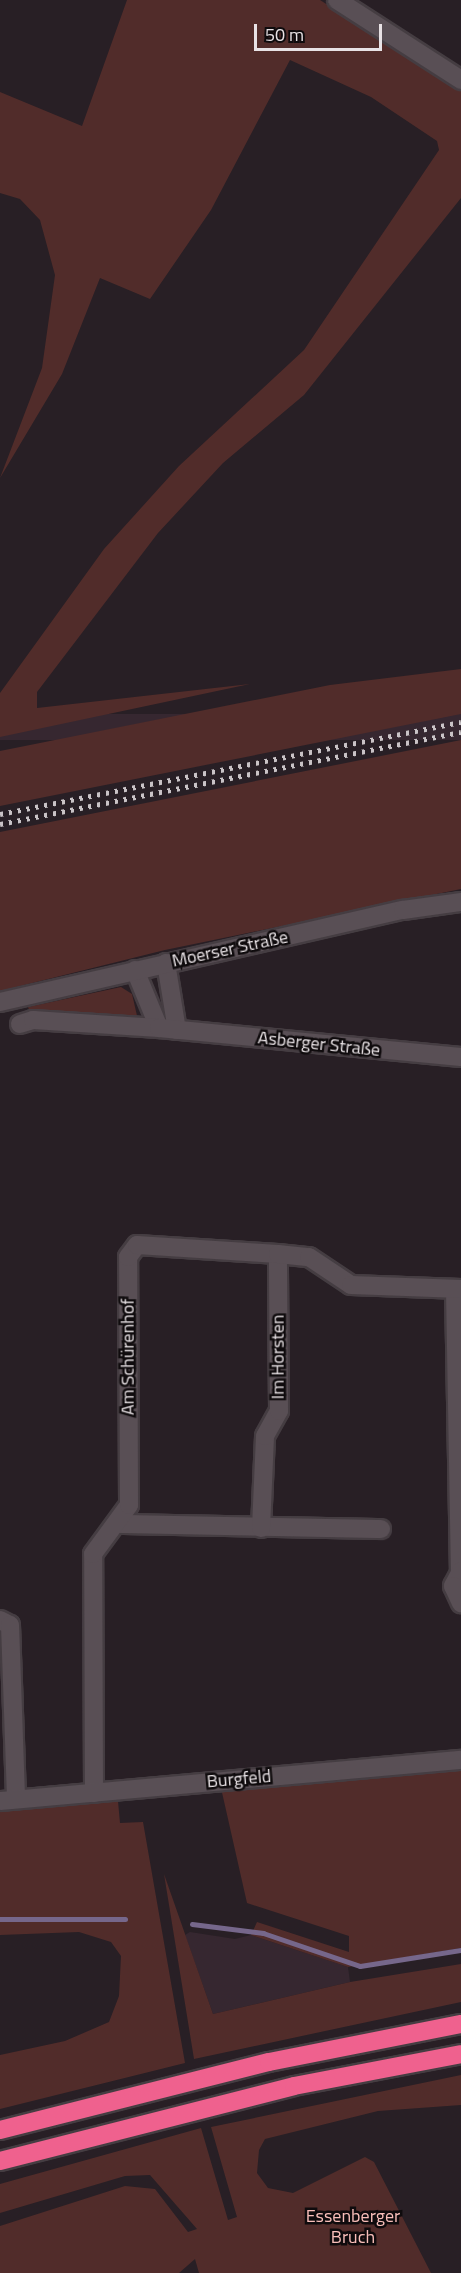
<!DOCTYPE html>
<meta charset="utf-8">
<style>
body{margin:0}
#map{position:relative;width:461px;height:2273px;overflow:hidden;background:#281f25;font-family:"Titillium Web",sans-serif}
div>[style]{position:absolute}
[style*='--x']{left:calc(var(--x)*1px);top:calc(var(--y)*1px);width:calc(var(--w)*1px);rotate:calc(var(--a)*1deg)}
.built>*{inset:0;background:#362730;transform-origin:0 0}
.green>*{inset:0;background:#512c2a}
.stream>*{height:5px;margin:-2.5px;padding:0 2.5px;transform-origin:2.5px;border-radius:2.5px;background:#76678b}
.roads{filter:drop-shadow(2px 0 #453d42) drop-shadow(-2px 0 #453d42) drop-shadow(0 2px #453d42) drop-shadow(0 -2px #453d42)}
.minor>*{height:18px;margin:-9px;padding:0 9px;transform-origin:9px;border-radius:9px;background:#594f55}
.highway>*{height:18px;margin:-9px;padding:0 9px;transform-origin:9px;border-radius:9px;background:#ef618e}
.rail>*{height:4.5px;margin-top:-2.25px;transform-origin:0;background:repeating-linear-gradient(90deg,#c9c3c6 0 3px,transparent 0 9px)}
span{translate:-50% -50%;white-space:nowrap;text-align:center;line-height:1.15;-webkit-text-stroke:5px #0f0b0d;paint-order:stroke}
.street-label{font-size:18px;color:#e8e2e5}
.park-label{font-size:18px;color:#fabfba}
.scale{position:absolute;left:254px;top:24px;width:128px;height:27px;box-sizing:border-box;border:3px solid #e8e2e5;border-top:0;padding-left:8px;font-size:18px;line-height:21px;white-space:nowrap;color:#e8e2e5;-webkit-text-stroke:4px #0f0b0d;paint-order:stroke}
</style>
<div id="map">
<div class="built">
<div style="left:461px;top:714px;width:26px;height:470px;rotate:90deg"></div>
<div style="clip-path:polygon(190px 1932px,235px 1939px,251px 1935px,348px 1967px,350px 1982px,213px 2014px,185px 1935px)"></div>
</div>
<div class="green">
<div style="clip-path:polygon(127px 0,320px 0,461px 91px,461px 198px,304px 395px,223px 463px,158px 533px,37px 692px,37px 708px,250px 684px,0 737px,0 693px,104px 549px,179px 466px,304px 350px,439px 150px,437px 141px,371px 97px,290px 60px,211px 210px,150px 299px,100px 278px,62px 374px,0 478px,42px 368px,55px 275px,40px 220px,20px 199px,0 193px,0 92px,82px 126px)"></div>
<div style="clip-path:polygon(461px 669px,461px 714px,0 806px,0 751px,330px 685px)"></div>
<div style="clip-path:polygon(461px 740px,461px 889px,165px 950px,0 991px,0 832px)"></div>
<div style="clip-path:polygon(121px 987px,132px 994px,138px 1020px,30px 1012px,28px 1007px)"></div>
<div style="clip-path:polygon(461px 1766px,461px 1948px,348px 1967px,251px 1935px,257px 1922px,349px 1952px,349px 1936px,247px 1903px,221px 1788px)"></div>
<div style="clip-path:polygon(118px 1801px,120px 1823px,143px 1822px,185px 2063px,0 2109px,0 2055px,65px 2041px,109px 2022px,119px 1996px,121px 1956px,111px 1942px,79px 1932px,0 1935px,0 1810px)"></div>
<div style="clip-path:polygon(164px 1874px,213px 2014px,350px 1982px,461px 1964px,461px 2002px,194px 2059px)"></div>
<div style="clip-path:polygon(461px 2075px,461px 2105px,378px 2111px,265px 2139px,259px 2150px,257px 2173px,268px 2188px,293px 2193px,365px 2157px,374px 2162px,431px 2273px,199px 2273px,195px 2259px,179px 2273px,0 2273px,0 2226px,125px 2186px,155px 2189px,188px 2232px,197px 2229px,150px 2175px,125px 2176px,0 2213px,0 2184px,201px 2128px,228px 2220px,237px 2217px,211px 2127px)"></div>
</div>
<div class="stream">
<div style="--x:0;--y:1919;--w:125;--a:0"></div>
<div style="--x:192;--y:1924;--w:72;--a:7.2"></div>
<div style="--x:263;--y:1933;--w:102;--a:18.8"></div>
<div style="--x:360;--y:1966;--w:102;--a:-9"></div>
</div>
<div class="roads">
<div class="minor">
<div style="--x:337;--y:0;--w:148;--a:32.8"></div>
<div style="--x:166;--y:963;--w:68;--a:80.7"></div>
<div style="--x:135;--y:970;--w:63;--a:67.5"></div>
<div style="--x:0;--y:1002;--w:413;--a:-12.9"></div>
<div style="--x:403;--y:910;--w:59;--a:-7.9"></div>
<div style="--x:20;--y:1024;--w:14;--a:-17"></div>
<div style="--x:33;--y:1020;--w:126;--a:3.6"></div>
<div style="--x:159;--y:1028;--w:303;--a:5.5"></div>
<div style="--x:455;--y:1289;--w:282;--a:89"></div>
<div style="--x:120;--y:1524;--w:261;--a:1.1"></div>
<div style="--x:261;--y:1528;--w:92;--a:-87.5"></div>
<div style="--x:265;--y:1436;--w:29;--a:-61"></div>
<div style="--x:279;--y:1411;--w:157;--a:-90.4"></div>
<div style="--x:461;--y:1571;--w:17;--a:118"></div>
<div style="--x:453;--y:1586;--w:19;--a:65"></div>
<div style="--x:0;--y:1620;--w:11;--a:27"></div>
<div style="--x:10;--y:1625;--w:174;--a:88"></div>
<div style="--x:94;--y:1793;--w:239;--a:-90.2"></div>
<div style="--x:93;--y:1554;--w:61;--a:-53.7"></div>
<div style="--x:129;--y:1505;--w:248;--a:-90.2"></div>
<div style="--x:128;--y:1257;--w:15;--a:-53"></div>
<div style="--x:137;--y:1245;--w:141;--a:3.7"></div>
<div style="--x:278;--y:1254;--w:31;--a:6"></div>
<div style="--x:309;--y:1257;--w:50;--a:33.7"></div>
<div style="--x:351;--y:1285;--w:110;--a:2.1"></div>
<div style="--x:0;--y:1801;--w:463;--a:-5.1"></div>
</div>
<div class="highway">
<div style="--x:0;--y:2130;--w:277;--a:-14.2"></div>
<div style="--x:269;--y:2062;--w:196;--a:-11.2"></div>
<div style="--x:0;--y:2161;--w:303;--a:-14.3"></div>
<div style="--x:294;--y:2086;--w:170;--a:-10.8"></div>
</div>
</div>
<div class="rail">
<div style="--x:0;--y:814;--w:470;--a:-11.3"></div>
<div style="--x:0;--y:824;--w:470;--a:-11.3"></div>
</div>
<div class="street-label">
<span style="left:230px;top:949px;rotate:-12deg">Moerser Straße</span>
<span style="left:319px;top:1044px;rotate:6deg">Asberger Straße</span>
<span style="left:128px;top:1357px;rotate:-90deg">Am Schürenhof</span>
<span style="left:278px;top:1357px;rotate:-90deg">Im Horsten</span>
<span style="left:239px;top:1779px;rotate:-5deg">Burgfeld</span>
</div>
<div class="park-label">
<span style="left:353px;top:2227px">Essenberger<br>Bruch</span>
</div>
<div class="scale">50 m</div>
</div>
